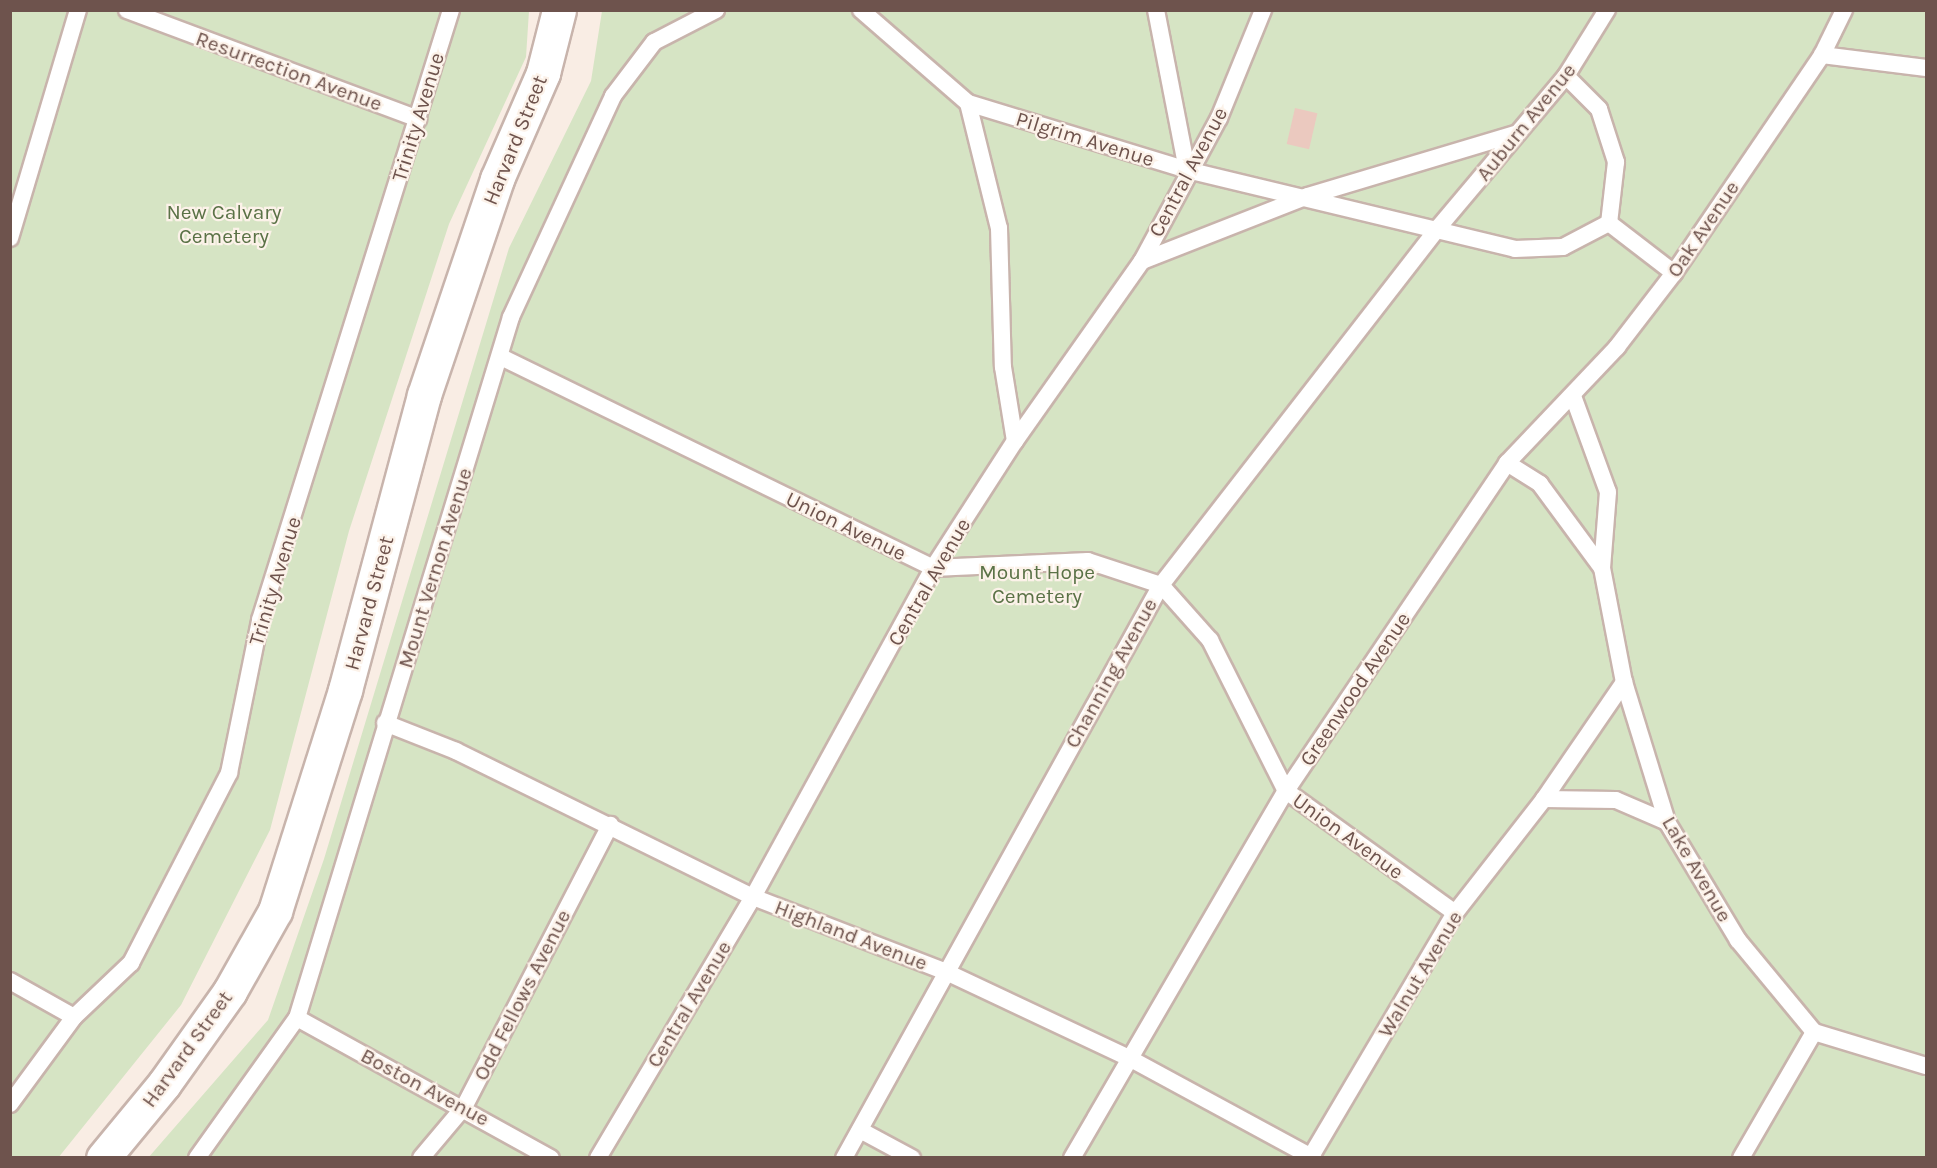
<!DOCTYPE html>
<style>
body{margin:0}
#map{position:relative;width:1937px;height:1168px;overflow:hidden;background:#f9ede4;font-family:Karla,sans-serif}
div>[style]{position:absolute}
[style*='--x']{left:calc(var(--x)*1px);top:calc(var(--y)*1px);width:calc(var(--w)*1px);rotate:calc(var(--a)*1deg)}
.green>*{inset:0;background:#d6e4c4}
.building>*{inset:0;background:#ebc9bf;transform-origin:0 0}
.roads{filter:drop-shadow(2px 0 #c8b4ac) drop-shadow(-2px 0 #c8b4ac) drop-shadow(0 2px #c8b4ac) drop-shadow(0 -2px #c8b4ac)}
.lane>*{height:16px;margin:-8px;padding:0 8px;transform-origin:8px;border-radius:8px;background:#fff}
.secondary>*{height:33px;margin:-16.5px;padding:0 16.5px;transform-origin:16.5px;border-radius:16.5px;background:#fff}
span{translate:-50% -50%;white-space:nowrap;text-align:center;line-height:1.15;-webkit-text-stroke:4.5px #fcf2e9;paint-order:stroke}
.street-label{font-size:21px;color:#6e534d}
.park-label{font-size:21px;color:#5a7246}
.frame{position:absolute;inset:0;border:12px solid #6e534d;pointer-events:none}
</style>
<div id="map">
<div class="green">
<div style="clip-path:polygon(10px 11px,529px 11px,526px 57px,449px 224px,349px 531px,270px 830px,181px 1005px,58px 1158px,10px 1157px)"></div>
<div style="clip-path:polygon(602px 11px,1926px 11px,1926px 1157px,148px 1158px,268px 1020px,324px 859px,509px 248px,591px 81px)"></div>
</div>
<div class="building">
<div style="left:1295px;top:108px;width:23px;height:37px;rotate:13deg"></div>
</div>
<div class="roads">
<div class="lane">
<div style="--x:127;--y:10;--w:311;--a:20.5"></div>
<div style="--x:861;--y:10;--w:142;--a:41"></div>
<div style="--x:968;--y:103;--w:229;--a:17"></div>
<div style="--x:1187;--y:170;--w:337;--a:13.5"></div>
<div style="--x:1515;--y:249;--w:48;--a:-2.4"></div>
<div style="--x:1563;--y:247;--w:52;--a:-27.6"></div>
<div style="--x:1156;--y:10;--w:163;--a:79"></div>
<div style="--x:1822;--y:55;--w:105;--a:7.1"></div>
<div style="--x:1566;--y:76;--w:47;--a:45"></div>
<div style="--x:1599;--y:109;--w:56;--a:72.2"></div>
<div style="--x:1616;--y:162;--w:61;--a:96.5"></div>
<div style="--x:968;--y:103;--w:129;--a:76.1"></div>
<div style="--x:999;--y:228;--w:139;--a:88.4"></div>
<div style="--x:1003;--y:367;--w:75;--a:80.8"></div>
<div style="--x:1609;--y:223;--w:82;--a:37.6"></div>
<div style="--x:10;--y:238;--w:238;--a:-73.4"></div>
<div style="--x:1142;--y:261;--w:178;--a:-21.4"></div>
<div style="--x:1308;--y:196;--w:219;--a:-16.7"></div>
<div style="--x:501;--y:357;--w:481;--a:26"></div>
<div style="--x:933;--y:568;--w:155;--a:-2.6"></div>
<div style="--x:1088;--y:561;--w:77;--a:18.2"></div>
<div style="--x:1161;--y:585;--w:74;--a:48.3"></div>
<div style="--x:1210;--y:640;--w:169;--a:63.3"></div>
<div style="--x:1286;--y:791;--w:208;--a:35.8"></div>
<div style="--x:1573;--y:396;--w:102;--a:70"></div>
<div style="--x:1608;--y:492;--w:76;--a:94.5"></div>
<div style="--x:1602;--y:568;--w:116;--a:79.1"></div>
<div style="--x:1624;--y:682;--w:146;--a:72.9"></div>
<div style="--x:1667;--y:822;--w:138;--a:59"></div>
<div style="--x:1738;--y:940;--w:119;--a:50.4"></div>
<div style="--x:1814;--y:1032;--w:117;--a:16.9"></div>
<div style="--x:1507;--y:463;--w:39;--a:32"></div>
<div style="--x:1540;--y:484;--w:104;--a:53.6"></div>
<div style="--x:385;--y:723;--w:76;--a:21.5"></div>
<div style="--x:456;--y:751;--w:331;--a:26.2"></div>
<div style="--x:753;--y:897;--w:205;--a:21.2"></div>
<div style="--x:944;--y:971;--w:207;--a:25.2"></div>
<div style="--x:1131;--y:1059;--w:207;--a:28.5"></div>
<div style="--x:1544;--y:799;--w:72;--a:0.8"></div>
<div style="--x:1616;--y:800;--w:56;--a:23.3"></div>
<div style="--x:10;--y:981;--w:73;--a:29.4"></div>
<div style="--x:297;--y:1018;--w:290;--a:28.9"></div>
<div style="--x:10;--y:1104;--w:108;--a:-53.7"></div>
<div style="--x:74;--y:1017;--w:79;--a:-43.5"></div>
<div style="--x:131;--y:963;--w:214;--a:-62.7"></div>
<div style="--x:229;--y:773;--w:156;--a:-78.5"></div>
<div style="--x:260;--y:620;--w:639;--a:-72.61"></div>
<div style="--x:860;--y:1130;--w:59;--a:28.3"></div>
<div style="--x:197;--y:1158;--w:172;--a:-54.5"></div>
<div style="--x:297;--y:1018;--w:733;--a:-73.02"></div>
<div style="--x:511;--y:317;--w:243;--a:-65.2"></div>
<div style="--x:613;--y:96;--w:68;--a:-52.8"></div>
<div style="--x:654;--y:42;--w:70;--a:-27.3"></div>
<div style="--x:421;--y:1158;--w:67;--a:-49.9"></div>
<div style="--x:464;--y:1107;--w:318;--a:-62.6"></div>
<div style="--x:598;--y:1158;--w:304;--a:-59.3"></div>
<div style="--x:753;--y:897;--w:375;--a:-61.3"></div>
<div style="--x:933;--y:568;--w:151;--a:-57.2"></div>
<div style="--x:1015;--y:441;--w:220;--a:-54.8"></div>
<div style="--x:1142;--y:261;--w:162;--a:-61.7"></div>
<div style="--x:1219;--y:118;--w:117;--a:-67.8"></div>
<div style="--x:844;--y:1158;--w:655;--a:-61.05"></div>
<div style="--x:1161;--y:585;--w:452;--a:-52.2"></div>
<div style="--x:1438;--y:228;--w:199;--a:-49.9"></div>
<div style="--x:1566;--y:76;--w:78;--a:-58.2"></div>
<div style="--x:1072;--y:1158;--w:425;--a:-59.8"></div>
<div style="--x:1286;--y:791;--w:396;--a:-56"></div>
<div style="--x:1507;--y:463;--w:160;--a:-46.5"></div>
<div style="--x:1617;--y:347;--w:93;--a:-52.4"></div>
<div style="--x:1674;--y:273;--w:263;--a:-55.8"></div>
<div style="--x:1822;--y:55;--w:50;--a:-63.9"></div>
<div style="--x:1310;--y:1158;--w:285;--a:-59.4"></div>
<div style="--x:1455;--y:913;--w:145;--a:-52"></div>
<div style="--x:1544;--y:799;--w:142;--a:-55.6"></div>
<div style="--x:1741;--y:1158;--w:146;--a:-59.9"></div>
</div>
<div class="secondary">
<div style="--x:103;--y:1158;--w:96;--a:-50.5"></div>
<div style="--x:164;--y:1084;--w:114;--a:-54.6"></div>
<div style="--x:230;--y:991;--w:92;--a:-60.6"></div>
<div style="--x:275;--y:911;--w:232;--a:-72.4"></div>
<div style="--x:345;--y:690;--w:305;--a:-75"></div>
<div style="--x:424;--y:395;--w:228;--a:-71.3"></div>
<div style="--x:497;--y:179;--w:116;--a:-66.5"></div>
<div style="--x:543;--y:73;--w:65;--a:-75.7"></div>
</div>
</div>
<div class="street-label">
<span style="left:289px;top:71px;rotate:20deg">Resurrection Avenue</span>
<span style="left:418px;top:117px;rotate:-73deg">Trinity Avenue</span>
<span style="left:1526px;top:122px;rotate:-51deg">Auburn Avenue</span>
<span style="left:1085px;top:139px;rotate:17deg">Pilgrim Avenue</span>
<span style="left:515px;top:140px;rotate:-68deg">Harvard Street</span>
<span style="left:1188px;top:172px;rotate:-62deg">Central Avenue</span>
<span style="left:1703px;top:229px;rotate:-56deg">Oak Avenue</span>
<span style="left:846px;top:526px;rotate:26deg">Union Avenue</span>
<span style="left:435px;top:568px;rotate:-73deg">Mount Vernon Avenue</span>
<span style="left:275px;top:581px;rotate:-73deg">Trinity Avenue</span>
<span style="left:929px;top:582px;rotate:-60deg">Central Avenue</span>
<span style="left:369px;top:603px;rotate:-75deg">Harvard Street</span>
<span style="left:1111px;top:673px;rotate:-61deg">Channing Avenue</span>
<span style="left:1355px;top:689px;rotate:-56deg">Greenwood Avenue</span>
<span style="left:1348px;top:836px;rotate:36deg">Union Avenue</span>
<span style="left:1697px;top:869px;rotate:60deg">Lake Avenue</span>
<span style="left:851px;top:935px;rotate:21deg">Highland Avenue</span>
<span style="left:1420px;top:974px;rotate:-59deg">Walnut Avenue</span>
<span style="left:522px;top:995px;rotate:-63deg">Odd Fellows Avenue</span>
<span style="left:689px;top:1004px;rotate:-59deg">Central Avenue</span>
<span style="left:187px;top:1049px;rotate:-54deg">Harvard Street</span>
<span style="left:425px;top:1087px;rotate:28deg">Boston Avenue</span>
</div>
<div class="park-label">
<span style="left:224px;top:224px">New Calvary<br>Cemetery</span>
<span style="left:1037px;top:584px">Mount Hope<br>Cemetery</span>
</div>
<div class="frame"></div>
</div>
